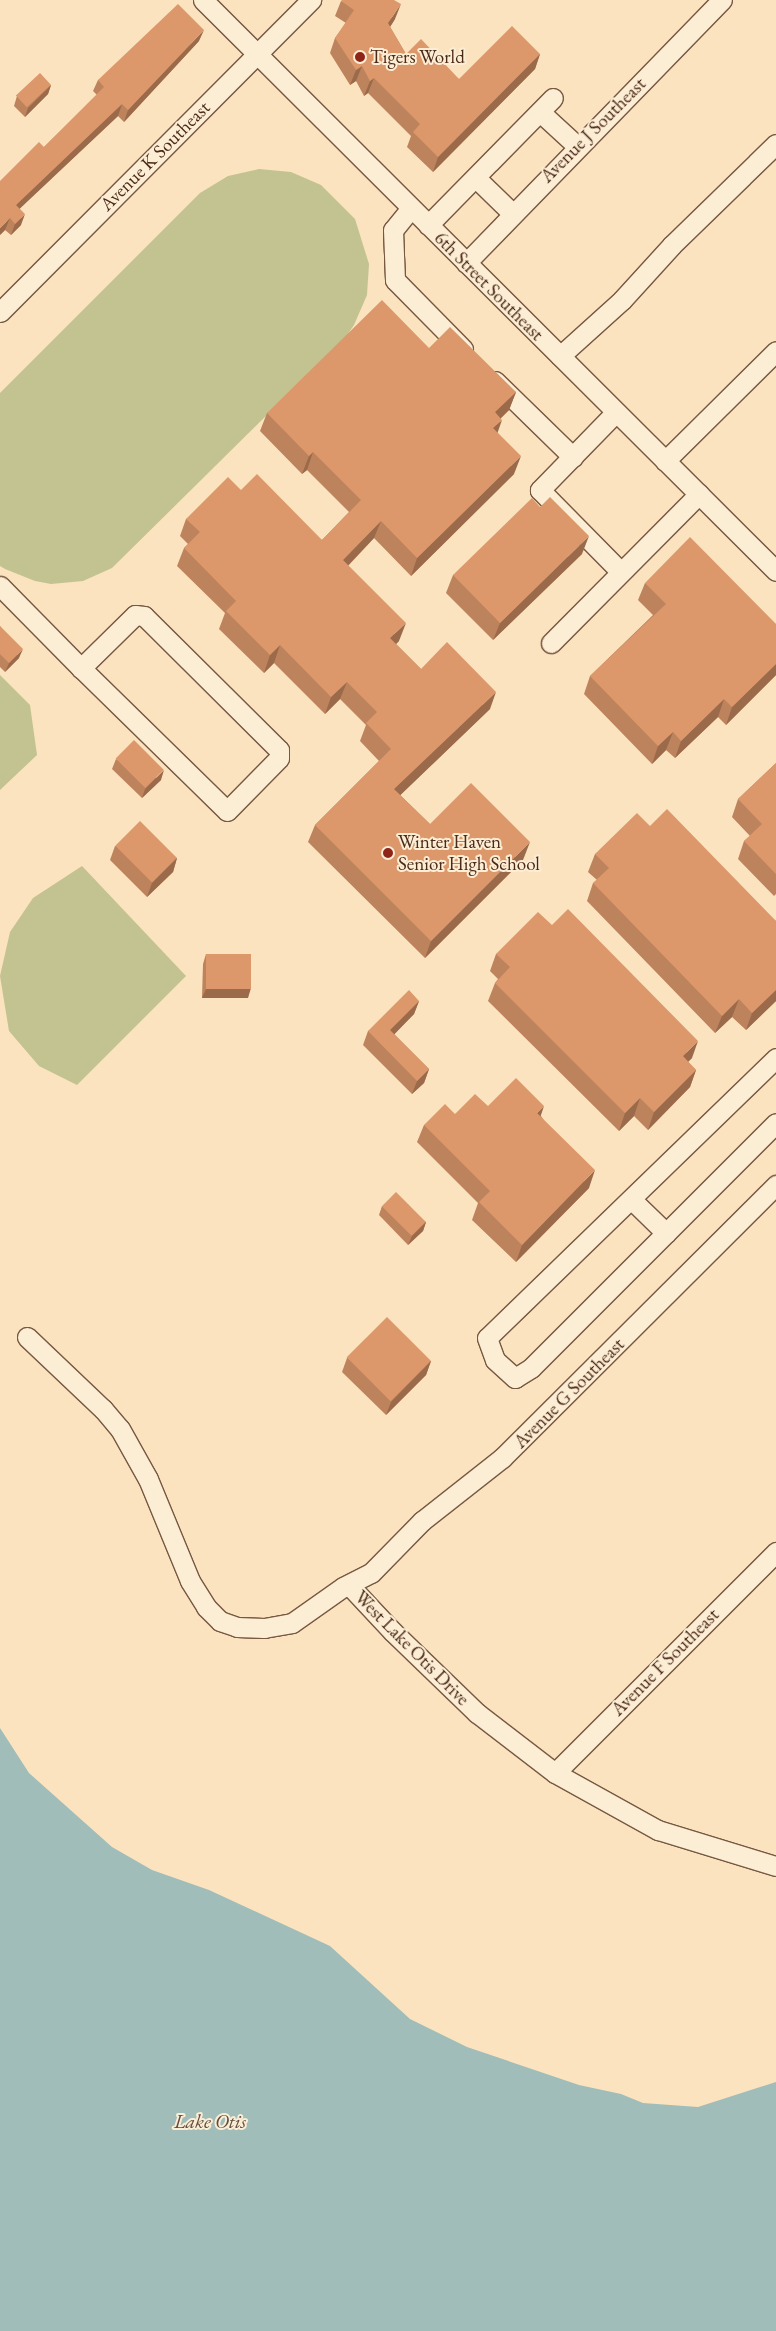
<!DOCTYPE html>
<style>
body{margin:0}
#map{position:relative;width:776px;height:2331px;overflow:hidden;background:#fbe3bf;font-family:"EB Garamond",serif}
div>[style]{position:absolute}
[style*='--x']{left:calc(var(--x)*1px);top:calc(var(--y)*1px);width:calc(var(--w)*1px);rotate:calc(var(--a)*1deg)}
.green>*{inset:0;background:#c2c390}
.water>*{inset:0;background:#a0bdb9}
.roads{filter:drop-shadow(1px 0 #775841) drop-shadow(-1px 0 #775841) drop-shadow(0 1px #775841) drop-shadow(0 -1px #775841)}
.minor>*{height:19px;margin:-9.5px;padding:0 9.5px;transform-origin:9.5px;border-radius:9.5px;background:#fcedd5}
.wall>*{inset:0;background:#bd835c}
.shaded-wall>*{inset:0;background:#9a6a4b}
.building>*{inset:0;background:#dc986b;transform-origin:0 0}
.dots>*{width:14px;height:14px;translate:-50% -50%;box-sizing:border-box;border:2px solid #fcedd5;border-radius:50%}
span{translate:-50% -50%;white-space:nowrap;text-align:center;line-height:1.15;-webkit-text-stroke:4px #fcedd5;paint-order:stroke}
.poi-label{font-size:19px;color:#4b2917}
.left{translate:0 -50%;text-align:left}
.street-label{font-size:19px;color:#4b2917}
.water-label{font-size:20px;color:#604e40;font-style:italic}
</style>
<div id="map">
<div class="green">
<div style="clip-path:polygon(259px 169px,291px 172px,321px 185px,355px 219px,369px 264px,367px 295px,354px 325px,345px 338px,112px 568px,83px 581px,51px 584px,35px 581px,5px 569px,0 566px,0 393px,200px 193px,228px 176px)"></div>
<div style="clip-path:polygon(0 675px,30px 705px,37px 755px,0 790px)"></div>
<div style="clip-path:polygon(82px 866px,186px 976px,77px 1085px,39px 1066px,9px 1031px,0 976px,10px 932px,33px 898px)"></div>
</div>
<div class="water">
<div style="clip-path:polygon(0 1728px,29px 1773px,112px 1847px,152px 1870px,209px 1890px,330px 1946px,410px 2019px,467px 2047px,579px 2085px,621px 2094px,643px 2103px,698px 2107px,776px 2082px,776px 2331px,0 2331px)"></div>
</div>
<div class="roads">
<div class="minor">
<div style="--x:203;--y:0;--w:809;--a:44.9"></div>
<div style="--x:540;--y:112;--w:50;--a:42.6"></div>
<div style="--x:476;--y:178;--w:50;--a:44.2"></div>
<div style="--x:411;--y:208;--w:28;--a:129"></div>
<div style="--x:393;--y:230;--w:50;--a:87.7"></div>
<div style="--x:395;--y:280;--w:97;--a:45.4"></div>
<div style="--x:428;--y:225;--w:178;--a:-45.5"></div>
<div style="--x:466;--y:263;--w:367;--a:-45.8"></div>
<div style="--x:0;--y:312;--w:441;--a:-45.1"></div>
<div style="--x:560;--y:356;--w:84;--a:-42.1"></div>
<div style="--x:622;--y:300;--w:74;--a:-47.7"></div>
<div style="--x:672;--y:245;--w:145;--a:-44.2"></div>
<div style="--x:495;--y:381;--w:109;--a:44.3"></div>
<div style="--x:616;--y:412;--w:109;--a:134.3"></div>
<div style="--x:540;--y:490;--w:115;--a:45.4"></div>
<div style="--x:665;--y:461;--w:156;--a:-44.7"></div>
<div style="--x:0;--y:586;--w:115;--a:45.4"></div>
<div style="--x:81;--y:668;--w:204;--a:44.4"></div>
<div style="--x:227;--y:811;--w:74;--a:-45.5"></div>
<div style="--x:279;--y:758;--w:8;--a:-90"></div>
<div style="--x:279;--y:750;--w:190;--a:-135.2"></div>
<div style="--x:144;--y:616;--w:9;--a:-174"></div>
<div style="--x:135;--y:615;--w:76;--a:135.5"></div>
<div style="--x:551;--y:643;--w:210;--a:-45.2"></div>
<div style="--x:776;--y:1058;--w:402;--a:135.9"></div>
<div style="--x:487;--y:1338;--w:23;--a:70"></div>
<div style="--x:495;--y:1360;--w:27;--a:42"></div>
<div style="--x:515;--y:1378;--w:19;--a:-32"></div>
<div style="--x:531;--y:1368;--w:346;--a:-45"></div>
<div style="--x:631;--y:1199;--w:49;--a:44.2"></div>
<div style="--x:27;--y:1337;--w:105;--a:43.5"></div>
<div style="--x:103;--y:1409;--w:26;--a:50"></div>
<div style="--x:120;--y:1429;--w:57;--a:60.8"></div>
<div style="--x:148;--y:1479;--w:110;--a:67.6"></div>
<div style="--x:190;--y:1581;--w:31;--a:58"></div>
<div style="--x:206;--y:1607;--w:20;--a:45"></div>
<div style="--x:220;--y:1621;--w:18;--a:19"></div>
<div style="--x:237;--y:1627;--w:27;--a:2"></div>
<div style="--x:264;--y:1628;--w:28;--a:-10"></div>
<div style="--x:292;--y:1623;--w:62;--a:-35.2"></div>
<div style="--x:343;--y:1587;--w:31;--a:-27"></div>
<div style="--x:371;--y:1573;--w:73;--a:-45.6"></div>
<div style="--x:422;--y:1521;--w:102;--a:-38.2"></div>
<div style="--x:502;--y:1458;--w:387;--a:-44.9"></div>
<div style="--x:349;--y:1585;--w:64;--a:46.9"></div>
<div style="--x:393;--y:1632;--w:117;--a:44"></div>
<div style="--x:477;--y:1713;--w:98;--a:37.6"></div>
<div style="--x:555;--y:1773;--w:118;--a:29"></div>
<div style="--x:658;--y:1830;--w:123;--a:17"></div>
<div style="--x:555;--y:1773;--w:313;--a:-45"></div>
</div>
</div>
<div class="wall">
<div style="clip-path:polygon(341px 1px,395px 19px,390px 27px,406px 54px,459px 79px,540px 54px,535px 69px,433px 172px,407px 147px,411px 136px,368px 93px,364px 96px,356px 81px,350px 85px,330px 53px,335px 38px,346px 23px,335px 16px)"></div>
<div style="clip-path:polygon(199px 41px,124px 122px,118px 116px,20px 208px,21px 225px,11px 235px,5px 230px,0 235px,44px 147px,97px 95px,93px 91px,98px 80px)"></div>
<div style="clip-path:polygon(51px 85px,48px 94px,25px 117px,14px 106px,17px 96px)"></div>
<div style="clip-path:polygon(429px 348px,516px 392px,509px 410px,501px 418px,497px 432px,514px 474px,411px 576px,374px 538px,348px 566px,399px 641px,396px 644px,421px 669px,490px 709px,400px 795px,430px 824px,523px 860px,425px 958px,308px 842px,315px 825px,379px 761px,360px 741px,366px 725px,340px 699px,325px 714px,274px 663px,264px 673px,219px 629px,225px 613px,177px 566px,184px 548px,188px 544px,180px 536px,186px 519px,241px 490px,322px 540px,349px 512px,307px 470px,302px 474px,260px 431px,267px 413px)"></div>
<div style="clip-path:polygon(582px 554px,493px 640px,446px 593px,453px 575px)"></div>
<div style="clip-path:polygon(645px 583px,776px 624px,776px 675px,726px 725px,718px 717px,675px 758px,666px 750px,652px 764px,584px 694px,590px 676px,653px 615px,638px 600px)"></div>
<div style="clip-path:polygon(0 626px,19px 658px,5px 672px,0 667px)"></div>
<div style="clip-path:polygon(116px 759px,161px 780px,142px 798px,112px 769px)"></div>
<div style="clip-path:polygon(776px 763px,776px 894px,774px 896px,738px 859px,744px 841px,750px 836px,732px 817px,738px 799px)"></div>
<div style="clip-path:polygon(650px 826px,776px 921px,776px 1001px,746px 1030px,732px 1017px,715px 1033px,587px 901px,593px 883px,597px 880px,588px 872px,595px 854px)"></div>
<div style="clip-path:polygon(115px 846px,177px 858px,173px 872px,147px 897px,110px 860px)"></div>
<div style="clip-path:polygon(552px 925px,692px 1058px,688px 1062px,696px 1070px,690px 1087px,648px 1130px,634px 1116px,619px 1131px,488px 1001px,495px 983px,498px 979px,490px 971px,496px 954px)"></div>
<div style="clip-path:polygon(206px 954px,248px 998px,202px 998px,203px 964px)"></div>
<div style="clip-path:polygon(419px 1001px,414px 1014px,394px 1034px,429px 1069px,424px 1083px,412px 1094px,363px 1045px,368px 1031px)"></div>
<div style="clip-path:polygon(488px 1106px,541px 1116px,589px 1188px,516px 1262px,472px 1220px,478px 1203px,417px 1142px,424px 1125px,455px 1114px)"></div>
<div style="clip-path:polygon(382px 1206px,426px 1222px,423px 1231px,408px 1245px,379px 1215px)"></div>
<div style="clip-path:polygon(347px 1358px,431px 1361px,426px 1375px,386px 1415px,342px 1372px)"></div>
</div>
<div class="shaded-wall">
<div style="clip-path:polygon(401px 4px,395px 19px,383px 38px,388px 23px)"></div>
<div style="clip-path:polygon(204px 30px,199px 41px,124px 122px,128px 110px)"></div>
<div style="clip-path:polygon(540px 54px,535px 69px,433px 172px,438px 157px)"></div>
<div style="clip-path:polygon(362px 66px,356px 81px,350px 85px,356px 70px)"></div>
<div style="clip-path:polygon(374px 78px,368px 93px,364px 96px,370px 81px)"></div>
<div style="clip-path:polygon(51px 85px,48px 94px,25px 117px,28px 108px)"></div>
<div style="clip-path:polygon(122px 104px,118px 116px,12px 216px,16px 205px)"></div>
<div style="clip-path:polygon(25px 214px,21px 225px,11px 235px,15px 224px)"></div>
<div style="clip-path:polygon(10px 218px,5px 230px,0 235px,0 228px)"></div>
<div style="clip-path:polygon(516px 392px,509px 410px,489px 430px,495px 412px)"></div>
<div style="clip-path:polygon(502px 420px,496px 437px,493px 428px)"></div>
<div style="clip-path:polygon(313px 452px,307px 470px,302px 474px,309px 456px)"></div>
<div style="clip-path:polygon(521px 456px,514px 474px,411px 576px,417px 558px)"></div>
<div style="clip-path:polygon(381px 521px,374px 538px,336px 578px,343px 560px)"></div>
<div style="clip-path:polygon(589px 536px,582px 554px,493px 640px,500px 623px)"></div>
<div style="clip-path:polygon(406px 623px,399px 641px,384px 656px,390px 638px)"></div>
<div style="clip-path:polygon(280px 645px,274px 663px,264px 673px,270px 655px)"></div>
<div style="clip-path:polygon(23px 649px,19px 658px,5px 672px,9px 663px)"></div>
<div style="clip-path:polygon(776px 664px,776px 675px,726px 725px,732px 707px)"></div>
<div style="clip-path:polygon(347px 682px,340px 699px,325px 714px,331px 697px)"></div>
<div style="clip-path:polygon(496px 692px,490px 709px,388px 807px,394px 789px)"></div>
<div style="clip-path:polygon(724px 699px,718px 717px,675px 758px,681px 741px)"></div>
<div style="clip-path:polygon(673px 732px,666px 750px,652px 764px,658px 746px)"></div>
<div style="clip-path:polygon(164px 770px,161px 780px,142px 798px,145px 789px)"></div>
<div style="clip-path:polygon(530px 842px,523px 860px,425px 958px,431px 941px)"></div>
<div style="clip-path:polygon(177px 858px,173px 872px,147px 897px,152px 883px)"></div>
<div style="clip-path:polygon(251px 988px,248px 998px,202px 998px,206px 989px)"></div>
<div style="clip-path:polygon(776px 990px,776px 1001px,746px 1030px,752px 1013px)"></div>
<div style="clip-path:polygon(739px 999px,732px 1017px,715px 1033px,722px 1016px)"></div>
<div style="clip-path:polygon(419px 1001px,414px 1014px,385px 1044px,390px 1030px)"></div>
<div style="clip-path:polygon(698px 1041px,692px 1058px,676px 1073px,683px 1056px)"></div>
<div style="clip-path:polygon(429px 1069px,424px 1083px,412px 1094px,417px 1081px)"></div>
<div style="clip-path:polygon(696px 1070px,690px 1087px,648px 1130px,654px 1112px)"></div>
<div style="clip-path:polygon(640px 1098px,634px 1116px,619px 1131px,625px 1113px)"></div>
<div style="clip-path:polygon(544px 1106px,538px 1124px,537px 1113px)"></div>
<div style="clip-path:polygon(595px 1170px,589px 1188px,516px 1262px,522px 1245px)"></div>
<div style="clip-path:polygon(426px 1222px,423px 1231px,408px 1245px,412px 1236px)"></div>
<div style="clip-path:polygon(431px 1361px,426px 1375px,386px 1415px,391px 1402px)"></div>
</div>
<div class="building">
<div style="clip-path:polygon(342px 0,394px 0,401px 4px,388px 23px,406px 54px,421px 39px,459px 79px,512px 26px,540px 54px,438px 157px,413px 132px,420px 124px,374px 78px,370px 81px,362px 66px,356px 70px,335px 38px,354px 10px,341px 1px)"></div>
<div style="clip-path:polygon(178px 4px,204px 30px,128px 110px,122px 104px,16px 205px,25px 214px,15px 224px,10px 218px,0 228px,0 181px,39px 142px,44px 147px,104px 87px,98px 80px)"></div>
<div style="left:40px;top:73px;width:16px;height:33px;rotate:47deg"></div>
<div style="clip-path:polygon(382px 300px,429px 348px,450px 327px,516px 392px,495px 412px,502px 420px,493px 428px,521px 456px,417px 558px,381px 521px,343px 560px,406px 623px,390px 638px,421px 669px,447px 642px,496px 692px,394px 789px,430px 824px,471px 783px,530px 842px,431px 941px,315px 825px,391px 749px,366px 723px,377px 712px,347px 682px,331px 697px,280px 645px,270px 655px,226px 611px,236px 601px,184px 548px,200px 532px,186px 519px,228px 477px,241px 490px,257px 474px,322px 540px,361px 500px,313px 452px,309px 456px,267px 413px)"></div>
<div style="clip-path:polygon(550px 497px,589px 536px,500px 623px,453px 575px,532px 498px,540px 507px)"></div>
<div style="clip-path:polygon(690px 537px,776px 624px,776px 664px,732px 707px,724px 699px,681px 741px,673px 732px,658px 746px,590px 676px,666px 604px,645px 583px)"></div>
<div style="clip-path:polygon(0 626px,23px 649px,9px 663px,0 654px)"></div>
<div style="left:134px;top:740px;width:42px;height:26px;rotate:45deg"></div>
<div style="clip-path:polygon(776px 763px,776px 874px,744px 841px,762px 824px,738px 799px)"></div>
<div style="clip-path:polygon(667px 809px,776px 921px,776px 990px,752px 1013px,739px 999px,722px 1016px,593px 883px,609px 868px,595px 854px,637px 813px,650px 826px)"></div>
<div style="left:140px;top:821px;width:52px;height:35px;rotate:45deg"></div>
<div style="clip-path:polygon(568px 909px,698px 1041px,683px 1056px,696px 1070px,654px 1112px,640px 1098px,625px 1113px,495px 983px,510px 967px,496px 954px,538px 912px,552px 925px)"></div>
<div style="left:206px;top:954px;width:45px;height:35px"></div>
<div style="clip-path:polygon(409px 990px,419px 1001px,390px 1030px,429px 1069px,417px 1081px,368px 1031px)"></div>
<div style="clip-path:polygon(516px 1078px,544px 1106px,537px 1113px,595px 1170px,522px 1245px,479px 1202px,490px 1191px,424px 1125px,445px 1104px,455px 1114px,475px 1094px,488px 1106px)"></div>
<div style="left:396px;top:1192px;width:42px;height:20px;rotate:45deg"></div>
<div style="left:387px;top:1317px;width:62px;height:57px;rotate:45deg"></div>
</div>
<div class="dots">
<div style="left:360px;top:57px;background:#8f2418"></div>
<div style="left:388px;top:853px;background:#8f2418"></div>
</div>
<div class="poi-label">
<span class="left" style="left:370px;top:57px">Tigers World</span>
<span class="left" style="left:398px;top:853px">Winter Haven<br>Senior High School</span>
</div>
<div class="street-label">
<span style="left:593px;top:130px;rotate:-45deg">Avenue J Southeast</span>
<span style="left:155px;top:156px;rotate:-45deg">Avenue K Southeast</span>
<span style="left:489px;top:286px;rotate:45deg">6th Street Southeast</span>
<span style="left:569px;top:1393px;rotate:-45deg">Avenue G Southeast</span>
<span style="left:412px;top:1648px;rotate:45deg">West Lake Otis Drive</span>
<span style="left:665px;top:1662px;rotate:-45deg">Avenue F Southeast</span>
</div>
<div class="water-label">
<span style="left:210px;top:2121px">Lake Otis</span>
</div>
</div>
